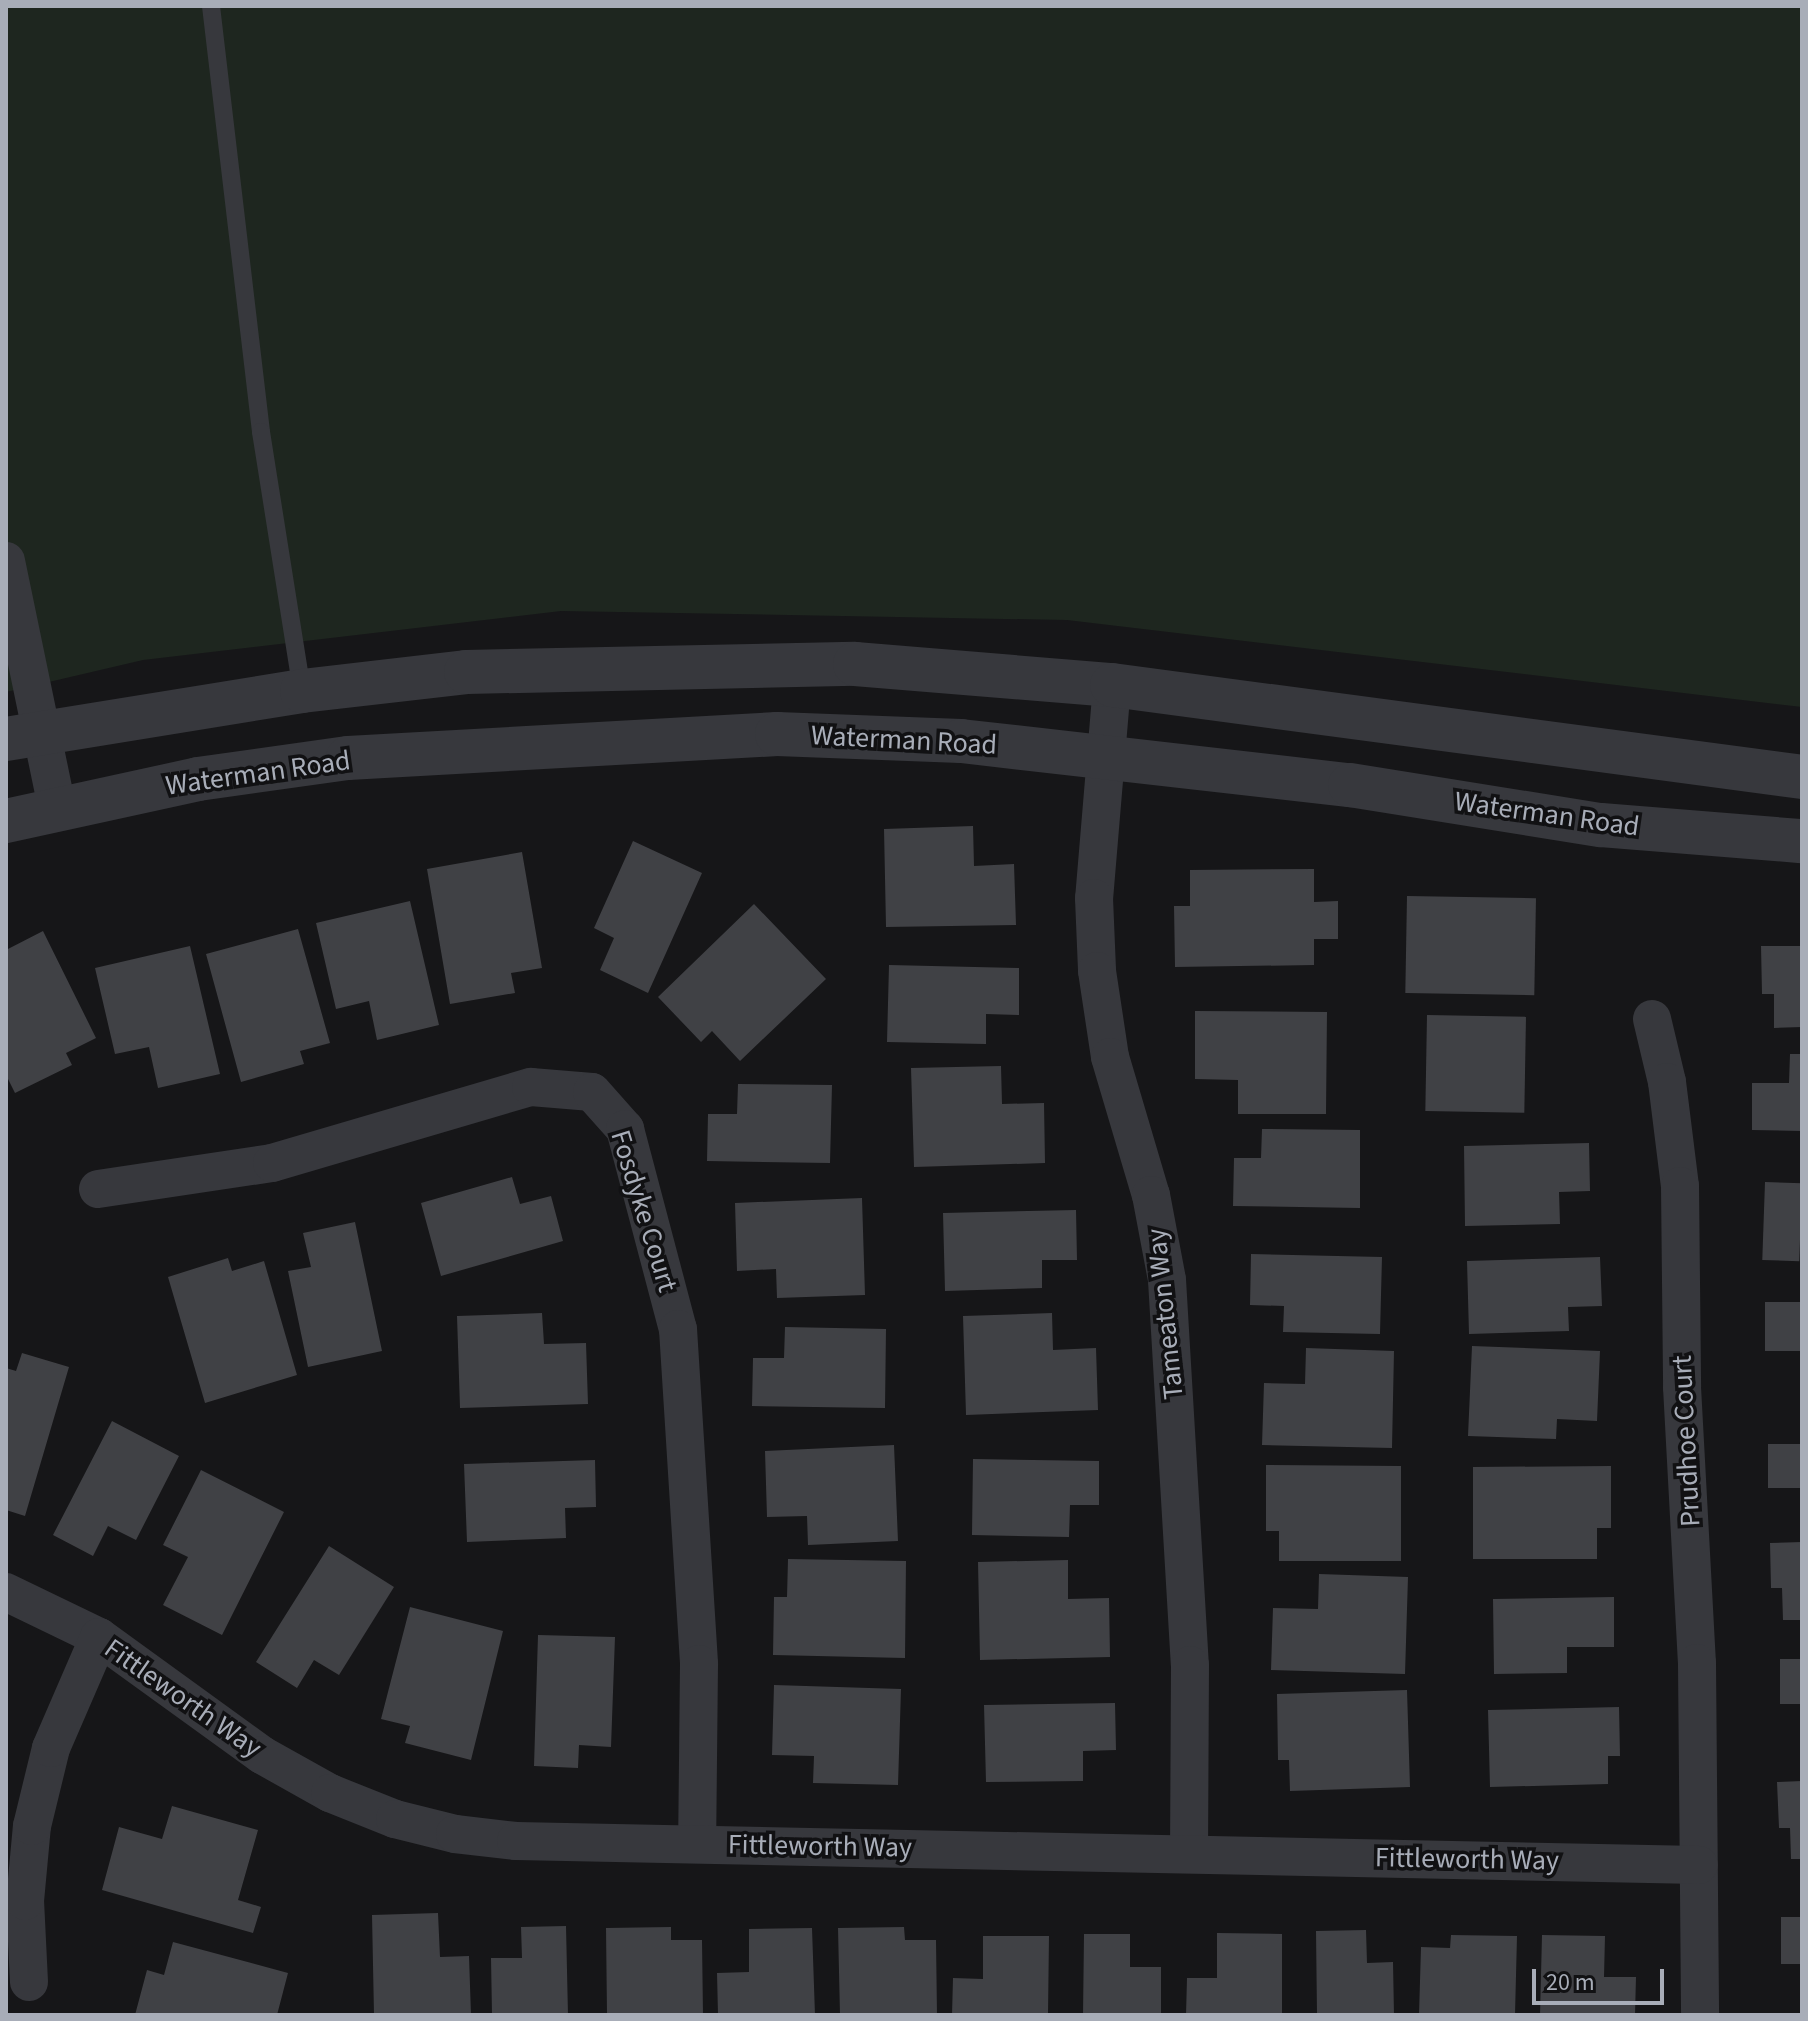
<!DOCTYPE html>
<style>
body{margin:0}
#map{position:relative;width:1808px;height:2021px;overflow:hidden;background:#161618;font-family:"Source Sans 3",sans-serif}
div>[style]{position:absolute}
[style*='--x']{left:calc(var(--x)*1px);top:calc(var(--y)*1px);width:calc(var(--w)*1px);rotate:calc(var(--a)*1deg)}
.green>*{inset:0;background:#1e261f}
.building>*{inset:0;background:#404145;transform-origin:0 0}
.service>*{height:18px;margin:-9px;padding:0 9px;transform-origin:9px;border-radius:9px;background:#37383d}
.minor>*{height:38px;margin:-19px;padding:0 19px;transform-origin:19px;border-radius:19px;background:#37383d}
.tertiary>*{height:44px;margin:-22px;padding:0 22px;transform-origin:22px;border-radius:22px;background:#37383d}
span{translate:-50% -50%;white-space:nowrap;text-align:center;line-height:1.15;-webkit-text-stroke:7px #111113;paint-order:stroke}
.street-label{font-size:28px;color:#a8adb8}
.frame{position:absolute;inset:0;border:8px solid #a8adb8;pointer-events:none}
.scale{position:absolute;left:1532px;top:1969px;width:132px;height:36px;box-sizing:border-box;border:4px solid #a8adb8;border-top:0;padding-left:10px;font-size:24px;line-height:28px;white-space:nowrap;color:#a8adb8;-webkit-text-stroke:6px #111113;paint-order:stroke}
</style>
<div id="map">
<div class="green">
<div style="clip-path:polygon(6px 6px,1802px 6px,1802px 707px,1067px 620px,561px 611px,143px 660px,6px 692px)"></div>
</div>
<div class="building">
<div style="clip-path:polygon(973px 826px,974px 866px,1014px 864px,1016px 925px,886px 927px,884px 829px)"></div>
<div style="clip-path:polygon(633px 841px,702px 873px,648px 993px,600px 970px,614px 938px,594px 928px)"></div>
<div style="clip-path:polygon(522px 852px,542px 968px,511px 973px,515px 993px,450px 1004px,427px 869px)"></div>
<div style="clip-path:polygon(1314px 869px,1314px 902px,1338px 901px,1338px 939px,1314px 939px,1314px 965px,1175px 967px,1174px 906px,1190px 906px,1190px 870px)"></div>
<div style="left:1407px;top:896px;width:129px;height:97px;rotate:1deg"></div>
<div style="clip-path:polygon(410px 901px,439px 1025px,377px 1040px,369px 1001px,336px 1009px,316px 923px)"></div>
<div style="clip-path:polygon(754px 904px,826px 979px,740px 1061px,712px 1031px,701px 1042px,658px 997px)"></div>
<div style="clip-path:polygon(298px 929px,330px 1043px,300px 1051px,304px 1064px,241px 1082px,206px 954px)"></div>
<div style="clip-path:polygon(43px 931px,96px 1038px,66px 1053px,72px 1065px,15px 1093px,6px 1075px,6px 950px)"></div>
<div style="clip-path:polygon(190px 946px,220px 1074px,158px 1088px,149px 1047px,115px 1054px,95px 968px)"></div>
<div style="clip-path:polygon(1761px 946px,1802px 946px,1802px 1027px,1774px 1028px,1774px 994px,1762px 994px)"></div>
<div style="clip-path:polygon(889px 965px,1019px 968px,1019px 1015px,986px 1014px,986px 1044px,887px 1042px)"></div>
<div style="clip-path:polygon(1195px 1011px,1327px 1012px,1326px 1114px,1238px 1114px,1238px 1080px,1195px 1079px)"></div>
<div style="left:1427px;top:1015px;width:99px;height:96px;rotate:1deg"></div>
<div style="clip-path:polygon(1790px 1054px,1802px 1054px,1802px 1131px,1752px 1130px,1752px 1083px,1789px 1083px)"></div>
<div style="clip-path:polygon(1001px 1066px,1002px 1104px,1044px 1103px,1045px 1163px,914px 1167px,911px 1068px)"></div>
<div style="clip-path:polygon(738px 1084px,832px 1085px,830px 1163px,707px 1161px,708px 1114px,737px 1114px)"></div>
<div style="clip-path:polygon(1262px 1129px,1360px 1130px,1360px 1208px,1233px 1206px,1234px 1158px,1261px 1158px)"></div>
<div style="clip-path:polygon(1589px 1143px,1590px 1191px,1559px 1192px,1560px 1224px,1465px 1226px,1464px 1146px)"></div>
<div style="clip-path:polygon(512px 1177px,520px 1204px,551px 1196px,563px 1241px,441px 1276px,421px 1203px)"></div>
<div style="left:1765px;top:1182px;width:37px;height:78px;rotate:2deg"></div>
<div style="clip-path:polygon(862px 1198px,865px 1295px,777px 1298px,776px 1269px,737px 1271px,735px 1203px)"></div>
<div style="clip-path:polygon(1076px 1210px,1077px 1260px,1042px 1260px,1042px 1288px,945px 1291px,943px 1213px)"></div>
<div style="clip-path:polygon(355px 1222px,382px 1351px,308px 1367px,288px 1271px,311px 1267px,303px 1233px)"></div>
<div style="clip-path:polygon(1251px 1254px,1382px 1257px,1380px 1334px,1283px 1332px,1284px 1306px,1250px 1305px)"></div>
<div style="clip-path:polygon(1600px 1257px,1602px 1306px,1568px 1307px,1569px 1331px,1469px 1334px,1467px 1261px)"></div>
<div style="clip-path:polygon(228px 1258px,232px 1271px,264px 1261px,297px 1375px,205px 1403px,168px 1277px)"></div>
<div style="left:1802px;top:1302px;width:49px;height:37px;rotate:90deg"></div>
<div style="clip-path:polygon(542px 1313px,544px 1344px,586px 1343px,588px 1404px,460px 1408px,457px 1316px)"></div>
<div style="clip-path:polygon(1052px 1313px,1053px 1350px,1096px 1348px,1098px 1410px,966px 1415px,963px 1316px)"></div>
<div style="clip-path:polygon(785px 1327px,886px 1329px,885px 1408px,752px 1406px,753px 1358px,784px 1358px)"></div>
<div style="clip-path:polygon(1472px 1346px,1600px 1351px,1597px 1421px,1557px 1419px,1556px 1439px,1468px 1436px)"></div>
<div style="clip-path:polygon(1306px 1348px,1394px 1351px,1392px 1448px,1262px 1445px,1264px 1383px,1305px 1384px)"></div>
<div style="clip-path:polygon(22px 1353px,69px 1367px,25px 1516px,6px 1510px,6px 1368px,16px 1371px)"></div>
<div style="clip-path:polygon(112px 1421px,179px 1456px,136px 1540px,108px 1526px,93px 1556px,53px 1535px)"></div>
<div style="left:1768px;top:1444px;width:34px;height:44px"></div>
<div style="clip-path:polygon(894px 1445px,898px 1541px,808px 1545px,807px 1516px,767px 1517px,765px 1451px)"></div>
<div style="clip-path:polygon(973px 1459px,1099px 1461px,1099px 1505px,1070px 1505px,1069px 1537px,972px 1535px)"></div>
<div style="clip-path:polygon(595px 1460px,596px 1507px,565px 1508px,566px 1538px,467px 1542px,464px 1464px)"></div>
<div style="clip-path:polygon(1266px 1465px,1401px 1466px,1401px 1561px,1279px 1561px,1279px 1531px,1266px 1531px)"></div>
<div style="clip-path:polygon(1611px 1466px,1611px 1528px,1597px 1528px,1597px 1559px,1473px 1559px,1473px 1467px)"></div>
<div style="clip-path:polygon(201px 1470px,284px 1512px,222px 1635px,163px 1605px,188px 1557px,163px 1545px)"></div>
<div style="clip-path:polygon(1802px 1542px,1802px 1620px,1783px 1620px,1782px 1588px,1771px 1588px,1770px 1543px)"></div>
<div style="clip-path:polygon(329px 1546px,394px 1587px,339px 1675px,314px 1660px,297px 1688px,256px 1662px)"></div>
<div style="clip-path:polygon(788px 1559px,906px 1561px,905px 1658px,773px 1655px,774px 1597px,787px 1597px)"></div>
<div style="clip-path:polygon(1068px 1560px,1068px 1599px,1109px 1598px,1110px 1657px,980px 1660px,978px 1562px)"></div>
<div style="clip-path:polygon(1319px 1574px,1408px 1577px,1405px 1674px,1271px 1670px,1273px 1608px,1318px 1609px)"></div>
<div style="clip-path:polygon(1614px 1597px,1614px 1647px,1567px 1647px,1567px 1673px,1494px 1674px,1493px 1599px)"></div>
<div style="clip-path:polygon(410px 1607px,503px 1631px,471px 1760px,405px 1743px,410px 1726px,381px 1719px)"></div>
<div style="clip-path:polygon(538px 1635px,615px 1637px,611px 1747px,579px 1745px,578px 1768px,534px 1766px)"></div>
<div style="left:1780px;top:1659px;width:22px;height:45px"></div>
<div style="clip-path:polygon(774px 1685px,901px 1689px,898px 1785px,813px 1783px,814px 1756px,772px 1755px)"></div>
<div style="clip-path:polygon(1407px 1690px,1410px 1787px,1290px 1791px,1289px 1760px,1278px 1760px,1277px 1694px)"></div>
<div style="clip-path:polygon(1115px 1703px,1116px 1750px,1083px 1751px,1083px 1781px,986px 1782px,984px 1705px)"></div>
<div style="clip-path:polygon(1619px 1707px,1620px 1756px,1608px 1756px,1608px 1784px,1490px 1787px,1488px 1710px)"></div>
<div style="clip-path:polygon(1802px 1781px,1802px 1859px,1791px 1859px,1790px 1828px,1779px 1828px,1777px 1782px)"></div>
<div style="clip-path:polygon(172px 1806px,258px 1830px,238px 1900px,261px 1907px,253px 1933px,102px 1890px,119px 1827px,162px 1839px)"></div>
<div style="clip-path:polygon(438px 1913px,440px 1957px,469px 1956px,471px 2015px,374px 2015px,372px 1915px)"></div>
<div style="left:1802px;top:1917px;width:47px;height:21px;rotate:90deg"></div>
<div style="clip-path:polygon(566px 1926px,568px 2015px,492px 2015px,491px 1958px,522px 1958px,521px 1927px)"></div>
<div style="clip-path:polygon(671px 1927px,671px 1940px,702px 1940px,703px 2015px,607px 2015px,606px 1928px)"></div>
<div style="clip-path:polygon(904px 1927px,905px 1940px,936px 1940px,937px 2015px,840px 2015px,838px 1928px)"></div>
<div style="clip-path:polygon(812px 1928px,815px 2015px,718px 2015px,717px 1973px,749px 1972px,749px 1929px)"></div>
<div style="clip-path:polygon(1366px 1930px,1367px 1963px,1393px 1962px,1394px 2015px,1317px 2015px,1316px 1931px)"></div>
<div style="clip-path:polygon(1217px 1933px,1282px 1934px,1282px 2015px,1186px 2015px,1187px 1978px,1217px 1978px)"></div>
<div style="clip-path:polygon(1084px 1934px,1130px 1934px,1130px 1967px,1161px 1967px,1161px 2015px,1083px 2015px)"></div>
<div style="clip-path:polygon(1451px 1935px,1517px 1936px,1515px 2015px,1419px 2015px,1421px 1947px,1450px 1948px)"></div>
<div style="clip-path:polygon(1542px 1935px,1605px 1936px,1604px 1977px,1636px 1977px,1635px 2015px,1540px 2015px)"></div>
<div style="clip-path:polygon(983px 1936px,1049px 1936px,1048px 2015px,952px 2015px,953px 1978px,983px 1979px)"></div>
<div style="clip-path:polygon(173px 1942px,288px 1973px,277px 2015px,135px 2015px,147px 1970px,164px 1975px)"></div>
</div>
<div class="service">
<div style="--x:211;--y:6;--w:429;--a:83.3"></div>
<div style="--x:261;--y:432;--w:262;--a:81"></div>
</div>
<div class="minor">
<div style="--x:6;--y:561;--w:252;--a:78.3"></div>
<div style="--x:1112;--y:685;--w:214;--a:94.8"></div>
<div style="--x:1094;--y:898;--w:73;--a:87.6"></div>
<div style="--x:1097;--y:971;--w:87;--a:81.4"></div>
<div style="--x:1110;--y:1057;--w:144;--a:73.5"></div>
<div style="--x:1151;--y:1195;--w:86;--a:79.3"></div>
<div style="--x:1167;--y:1280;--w:386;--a:86.6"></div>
<div style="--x:1190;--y:1665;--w:189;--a:90.3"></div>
<div style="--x:1652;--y:1019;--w:65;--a:76.6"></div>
<div style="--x:1667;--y:1082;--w:105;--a:82.9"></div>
<div style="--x:1680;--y:1186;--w:201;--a:89.4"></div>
<div style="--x:1682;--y:1387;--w:276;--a:86.9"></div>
<div style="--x:1697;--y:1663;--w:352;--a:89.5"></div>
<div style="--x:98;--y:1189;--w:176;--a:-8.5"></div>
<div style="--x:272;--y:1163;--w:270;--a:-16.4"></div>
<div style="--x:531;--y:1087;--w:61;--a:4.7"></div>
<div style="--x:592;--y:1092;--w:50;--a:48.3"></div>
<div style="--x:625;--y:1129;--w:207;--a:75.2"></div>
<div style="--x:678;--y:1329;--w:336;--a:86.4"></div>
<div style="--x:699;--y:1664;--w:179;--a:90.6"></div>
<div style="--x:6;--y:1592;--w:103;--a:25.8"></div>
<div style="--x:99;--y:1637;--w:201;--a:35.9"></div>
<div style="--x:262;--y:1755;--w:78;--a:29.2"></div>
<div style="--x:330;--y:1793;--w:70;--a:21.8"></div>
<div style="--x:395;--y:1819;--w:62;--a:14"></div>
<div style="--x:455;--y:1834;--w:61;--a:6.5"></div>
<div style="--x:516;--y:1841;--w:1183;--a:1.16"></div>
<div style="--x:29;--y:1982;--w:81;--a:-92.8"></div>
<div style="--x:25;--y:1901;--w:75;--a:-84.7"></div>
<div style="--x:32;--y:1826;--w:80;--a:-76.3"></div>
<div style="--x:51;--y:1748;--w:121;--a:-66.6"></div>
</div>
<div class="tertiary">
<div style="--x:6;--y:739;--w:300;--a:-9.2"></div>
<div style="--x:302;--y:691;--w:165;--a:-6.6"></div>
<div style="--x:466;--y:672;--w:389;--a:-1.2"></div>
<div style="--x:855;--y:664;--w:258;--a:4.7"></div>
<div style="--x:1112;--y:685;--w:696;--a:7.59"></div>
<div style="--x:6;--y:821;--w:197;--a:-12.3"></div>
<div style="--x:198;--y:779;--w:151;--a:-8"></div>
<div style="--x:348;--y:758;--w:430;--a:-3.2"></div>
<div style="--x:777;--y:734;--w:184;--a:2.2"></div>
<div style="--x:961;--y:741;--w:391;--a:6.5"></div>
<div style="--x:1350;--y:785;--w:254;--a:9.1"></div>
<div style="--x:1601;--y:825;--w:202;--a:4.6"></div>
</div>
<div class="street-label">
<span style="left:904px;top:740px;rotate:3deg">Waterman Road</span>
<span style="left:258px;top:773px;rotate:-8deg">Waterman Road</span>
<span style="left:1547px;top:814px;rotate:8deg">Waterman Road</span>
<span style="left:644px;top:1211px;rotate:73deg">Fosdyke Court</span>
<span style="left:1165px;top:1314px;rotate:-96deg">Tameaton Way</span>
<span style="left:1686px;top:1441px;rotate:-93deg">Prudhoe Court</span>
<span style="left:183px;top:1698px;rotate:35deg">Fittleworth Way</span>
<span style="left:820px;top:1846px;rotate:1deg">Fittleworth Way</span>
<span style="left:1467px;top:1859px;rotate:1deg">Fittleworth Way</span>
</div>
<div class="frame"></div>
<div class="scale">20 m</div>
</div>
